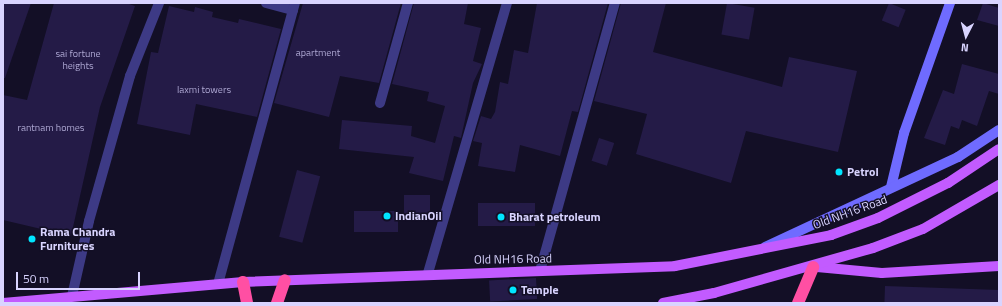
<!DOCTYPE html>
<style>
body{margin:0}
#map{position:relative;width:1002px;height:306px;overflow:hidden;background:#130f26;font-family:"Titillium Web",sans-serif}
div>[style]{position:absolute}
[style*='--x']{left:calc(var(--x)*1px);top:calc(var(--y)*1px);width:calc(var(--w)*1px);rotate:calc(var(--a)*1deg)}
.building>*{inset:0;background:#241b47;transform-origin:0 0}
.street>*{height:10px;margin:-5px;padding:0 5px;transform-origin:5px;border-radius:5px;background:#3d3a85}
.secondary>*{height:10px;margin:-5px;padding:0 5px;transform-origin:5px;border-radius:5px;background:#6f6bff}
.primary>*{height:10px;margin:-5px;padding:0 5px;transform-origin:5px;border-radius:5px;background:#c25bff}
.highway>*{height:12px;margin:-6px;padding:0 6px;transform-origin:6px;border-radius:6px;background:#ff4fa3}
.dots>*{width:11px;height:11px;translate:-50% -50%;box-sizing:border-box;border:2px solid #130f26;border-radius:50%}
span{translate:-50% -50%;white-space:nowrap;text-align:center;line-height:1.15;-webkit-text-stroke:3px #130f26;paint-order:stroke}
.number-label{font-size:10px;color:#aca6d1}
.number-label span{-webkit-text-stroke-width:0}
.poi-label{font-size:12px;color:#d9d4ff;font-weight:700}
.left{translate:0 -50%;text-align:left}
.street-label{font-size:12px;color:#d9d4ff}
.frame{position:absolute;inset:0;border:4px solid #d9d4ff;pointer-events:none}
.north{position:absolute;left:946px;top:16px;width:40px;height:40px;-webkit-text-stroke:3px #130f26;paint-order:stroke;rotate:186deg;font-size:11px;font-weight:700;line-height:16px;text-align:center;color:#d9d4ff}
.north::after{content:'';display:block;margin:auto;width:14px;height:18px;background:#d9d4ff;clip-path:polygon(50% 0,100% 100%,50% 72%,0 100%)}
.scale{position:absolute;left:16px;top:272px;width:124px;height:18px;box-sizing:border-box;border:2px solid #d9d4ff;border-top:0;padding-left:5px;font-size:12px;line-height:14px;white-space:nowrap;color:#d9d4ff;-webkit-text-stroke:3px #130f26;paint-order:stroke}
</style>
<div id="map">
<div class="building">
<div style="clip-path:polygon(3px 3px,31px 3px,5px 78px,3px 78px)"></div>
<div style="clip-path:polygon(54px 3px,126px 3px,135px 6px,100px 107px,71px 236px,3px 220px,3px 95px,27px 100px)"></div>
<div style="clip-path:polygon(303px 3px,401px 3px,379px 83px,340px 76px,329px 117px,274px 103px)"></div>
<div style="clip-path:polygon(414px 3px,468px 3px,464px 24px,481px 28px,473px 61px,482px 64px,473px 83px,461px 138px,454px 136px,443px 181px,409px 173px,414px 157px,339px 149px,342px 120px,412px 126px,411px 136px,435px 143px,445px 106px,427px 101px,429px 92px,392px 84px)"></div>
<div style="clip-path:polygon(537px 3px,608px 3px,578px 112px,572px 111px,560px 156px,520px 145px,515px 172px,478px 166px,482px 143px,473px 141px,481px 116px,491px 119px,495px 112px,500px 82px,508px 84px,514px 50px,528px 53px)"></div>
<div style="clip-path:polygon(621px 3px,666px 3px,653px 52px,782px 87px,789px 57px,857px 71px,838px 152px,746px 131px,731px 183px,636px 154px,647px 114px,594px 101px)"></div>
<div style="left:727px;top:3px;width:28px;height:32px;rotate:10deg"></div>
<div style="left:889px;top:3px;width:18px;height:19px;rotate:22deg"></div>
<div style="clip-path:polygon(983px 3px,999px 8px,999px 26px,977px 20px)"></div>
<div style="clip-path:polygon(169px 6px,194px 12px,195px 7px,213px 12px,212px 17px,238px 23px,239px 19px,281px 29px,257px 117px,196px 104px,190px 135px,137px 124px,151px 52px,158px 53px)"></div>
<div style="clip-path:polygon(962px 64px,999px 74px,999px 94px,989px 91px,977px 126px,962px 120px,959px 129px,951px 126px,945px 145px,924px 138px,943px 90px,954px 94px)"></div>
<div style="left:599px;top:138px;width:16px;height:24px;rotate:18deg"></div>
<div style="left:297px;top:170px;width:24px;height:69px;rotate:15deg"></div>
<div style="left:404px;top:195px;width:26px;height:22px"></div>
<div style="left:535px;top:203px;width:23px;height:57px;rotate:90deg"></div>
<div style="left:354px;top:211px;width:44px;height:21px"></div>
<div style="left:536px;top:278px;width:21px;height:47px;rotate:87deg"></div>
<div style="left:885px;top:286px;width:114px;height:16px;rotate:2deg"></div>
</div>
<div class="street">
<div style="--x:266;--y:3;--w:28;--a:15"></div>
<div style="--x:380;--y:103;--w:104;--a:-74.4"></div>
<div style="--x:540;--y:271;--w:278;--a:-74.4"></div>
<div style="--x:428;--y:273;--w:281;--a:-73.7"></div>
<div style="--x:218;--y:284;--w:291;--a:-74.7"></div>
<div style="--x:72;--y:296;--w:77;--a:-77.2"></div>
<div style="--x:89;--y:221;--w:151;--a:-74.2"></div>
<div style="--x:130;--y:76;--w:79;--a:-68.3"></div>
</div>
<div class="secondary">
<div style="--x:891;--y:187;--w:56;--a:-76.5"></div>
<div style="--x:904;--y:133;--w:138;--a:-70.5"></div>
<div style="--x:765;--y:247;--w:213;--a:-25"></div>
<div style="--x:958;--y:157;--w:49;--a:-33.4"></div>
</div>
<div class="primary">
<div style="--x:817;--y:267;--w:65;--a:5.3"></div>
<div style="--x:882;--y:273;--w:117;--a:-3.4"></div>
<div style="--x:3;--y:303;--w:241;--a:-5"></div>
<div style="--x:243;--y:282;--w:432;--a:-2.1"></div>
<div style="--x:675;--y:266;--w:159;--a:-11.2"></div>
<div style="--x:831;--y:235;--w:50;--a:-19.9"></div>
<div style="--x:878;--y:218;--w:78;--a:-26.6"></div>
<div style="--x:948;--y:183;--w:61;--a:-33.7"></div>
<div style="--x:663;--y:303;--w:52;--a:-11.1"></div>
<div style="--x:714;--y:293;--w:165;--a:-15.8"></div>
<div style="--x:873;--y:248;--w:53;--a:-20.8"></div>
<div style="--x:923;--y:229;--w:88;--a:-30.1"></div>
</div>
<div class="highway">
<div style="--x:243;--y:282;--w:21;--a:79"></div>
<div style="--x:277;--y:303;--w:24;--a:-71"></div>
<div style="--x:798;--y:303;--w:39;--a:-67"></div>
</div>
<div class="dots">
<div style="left:839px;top:172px;background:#00e5ff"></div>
<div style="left:387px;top:216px;background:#00e5ff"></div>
<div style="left:501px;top:217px;background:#00e5ff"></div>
<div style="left:32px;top:239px;background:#00e5ff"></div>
<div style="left:513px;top:290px;background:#00e5ff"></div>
</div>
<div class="number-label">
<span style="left:78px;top:59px">sai fortune<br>heights</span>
<span style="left:318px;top:53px">apartment</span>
<span style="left:204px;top:90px">laxmi towers</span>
<span style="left:51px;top:128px">rantnam homes</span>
</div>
<div class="poi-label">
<span class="left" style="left:847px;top:172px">Petrol</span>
<span class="left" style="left:395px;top:216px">IndianOil</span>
<span class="left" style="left:509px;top:217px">Bharat petroleum</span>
<span class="left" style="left:40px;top:239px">Rama Chandra<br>Furnitures</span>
<span class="left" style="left:521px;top:290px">Temple</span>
</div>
<div class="street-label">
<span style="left:850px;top:212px;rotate:-20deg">Old NH16 Road</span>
<span style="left:513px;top:259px;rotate:-1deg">Old NH16 Road</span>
</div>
<div class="frame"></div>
<div class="north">N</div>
<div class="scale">50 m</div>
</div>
